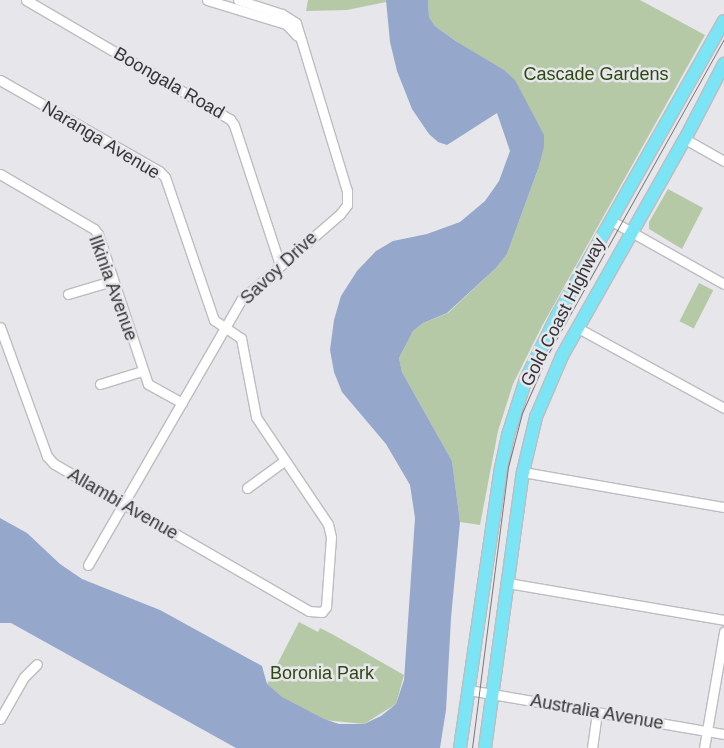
<!DOCTYPE html>
<style>
body{margin:0}
#map{position:relative;width:724px;height:748px;overflow:hidden;background:#e7e7eb;font-family:Helvetica,sans-serif}
div>[style]{position:absolute}
[style*='--x']{left:calc(var(--x)*1px);top:calc(var(--y)*1px);width:calc(var(--w)*1px);rotate:calc(var(--a)*1deg)}
.green>*{inset:0;background:#b5c9a6;transform-origin:0 0}
.water>*{inset:0;background:#95a7cb}
.roads{filter:drop-shadow(1px 0 #bcbdc0) drop-shadow(-1px 0 #bcbdc0) drop-shadow(0 1px #bcbdc0) drop-shadow(0 -1px #bcbdc0)}
.minor>*{height:9px;margin:-4.5px;padding:0 4.5px;transform-origin:4.5px;border-radius:4.5px;background:#fff}
.highway>*{height:12px;margin:-6px;padding:0 6px;transform-origin:6px;border-radius:6px;background:#7be4f5}
.tram>*{height:1px;margin:-0.5px;padding:0 0.5px;transform-origin:0.5px;border-radius:0.5px;background:#77777a}
span{translate:-50% -50%;white-space:nowrap;text-align:center;line-height:1.15;-webkit-text-stroke:5px #e7e7eb;paint-order:stroke}
.park-label{font-size:18px;color:#2d4811}
.street-label{font-size:18px;color:#343436}
</style>
<div id="map">
<div class="green">
<div style="clip-path:polygon(308px 0,386px 0,386px 2px,347px 10px,306px 11px)"></div>
<div style="clip-path:polygon(428px 0,640px 0,705px 35px,542px 326px,513px 384px,498px 431px,480px 525px,460px 522px,452px 461px,402px 372px,399px 358px,413px 331px,423px 323px,448px 313px,496px 268px,507px 254px,538px 169px,457px 42px,435px 26px,429px 17px)"></div>
<div style="clip-path:polygon(668px 189px,703px 208px,682px 249px,649px 229px,649px 222px)"></div>
<div style="left:699px;top:283px;width:16px;height:43px;rotate:27deg"></div>
<div style="clip-path:polygon(299px 622px,318px 632px,320px 628px,332px 634px,404px 675px,396px 704px,364px 724px,324px 720px,282px 698px,267px 684px)"></div>
</div>
<div class="water">
<div style="clip-path:polygon(386px 0,428px 0,429px 17px,435px 26px,457px 42px,504px 70px,515px 80px,544px 135px,544px 147px,538px 169px,507px 254px,496px 268px,447px 313px,423px 323px,413px 331px,399px 358px,402px 372px,452px 461px,460px 522px,451px 618px,446px 710px,440px 748px,236px 748px,11px 623px,0 623px,0 518px,27px 533px,60px 564px,82px 579px,160px 610px,262px 666px,267px 684px,282px 697px,324px 719px,339px 724px,364px 724px,381px 716px,396px 704px,404px 680px,415px 518px,410px 485px,386px 444px,342px 392px,334px 372px,330px 350px,334px 320px,341px 296px,357px 271px,376px 251px,393px 241px,427px 234px,460px 222px,485px 201px,499px 181px,510px 151px,497px 113px,447px 145px,438px 142px,429px 134px,412px 109px,397px 71px,390px 42px)"></div>
</div>
<div class="roads">
<div class="minor">
<div style="--x:26;--y:0;--w:236;--a:30.3"></div>
<div style="--x:230;--y:119;--w:7;--a:56"></div>
<div style="--x:234;--y:125;--w:147;--a:71.8"></div>
<div style="--x:207;--y:0;--w:83;--a:16.9"></div>
<div style="--x:286;--y:24;--w:16;--a:47"></div>
<div style="--x:0;--y:80;--w:183;--a:29.8"></div>
<div style="--x:159;--y:171;--w:8;--a:45"></div>
<div style="--x:165;--y:177;--w:151;--a:71.1"></div>
<div style="--x:214;--y:320;--w:32;--a:34"></div>
<div style="--x:241;--y:338;--w:80;--a:79.2"></div>
<div style="--x:256;--y:417;--w:129;--a:56.1"></div>
<div style="--x:328;--y:524;--w:13;--a:77"></div>
<div style="--x:331;--y:537;--w:70;--a:94.1"></div>
<div style="--x:326;--y:607;--w:6;--a:129"></div>
<div style="--x:322;--y:612;--w:13;--a:-176"></div>
<div style="--x:309;--y:611;--w:294;--a:-150"></div>
<div style="--x:54;--y:464;--w:11;--a:-131"></div>
<div style="--x:47;--y:456;--w:137;--a:-110"></div>
<div style="--x:685;--y:139;--w:45;--a:29.4"></div>
<div style="--x:0;--y:174;--w:109;--a:30.3"></div>
<div style="--x:94;--y:229;--w:6;--a:51"></div>
<div style="--x:98;--y:234;--w:158;--a:71.6"></div>
<div style="--x:148;--y:384;--w:39;--a:29"></div>
<div style="--x:610;--y:220;--w:131;--a:29.3"></div>
<div style="--x:68;--y:294;--w:46;--a:-16.5"></div>
<div style="--x:578;--y:328;--w:166;--a:28.7"></div>
<div style="--x:100;--y:384;--w:44;--a:-17.2"></div>
<div style="--x:523;--y:472;--w:204;--a:9.9"></div>
<div style="--x:247;--y:488;--w:46;--a:-36.1"></div>
<div style="--x:88;--y:565;--w:306;--a:-60"></div>
<div style="--x:241;--y:300;--w:131;--a:-41"></div>
<div style="--x:340;--y:214;--w:11;--a:-52"></div>
<div style="--x:347;--y:205;--w:14;--a:-90"></div>
<div style="--x:347;--y:191;--w:176;--a:-106.9"></div>
<div style="--x:296;--y:23;--w:17;--a:-147"></div>
<div style="--x:282;--y:14;--w:46;--a:-162.3"></div>
<div style="--x:508;--y:583;--w:219;--a:9.7"></div>
<div style="--x:469;--y:690;--w:259;--a:9.8"></div>
<div style="--x:0;--y:719;--w:48;--a:-60.3"></div>
<div style="--x:24;--y:677;--w:18;--a:-45"></div>
<div style="--x:592;--y:748;--w:35;--a:-82"></div>
<div style="--x:704;--y:748;--w:118;--a:-80.2"></div>
</div>
<div class="highway">
<div style="--x:460;--y:748;--w:283;--a:-81.7"></div>
<div style="--x:501;--y:468;--w:34;--a:-78"></div>
<div style="--x:508;--y:435;--w:59;--a:-72.2"></div>
<div style="--x:526;--y:379;--w:70;--a:-63.8"></div>
<div style="--x:557;--y:316;--w:339;--a:-60.5"></div>
<div style="--x:485;--y:748;--w:279;--a:-82.2"></div>
<div style="--x:523;--y:472;--w:57;--a:-76.7"></div>
<div style="--x:536;--y:417;--w:66;--a:-66.9"></div>
<div style="--x:562;--y:356;--w:249;--a:-60.5"></div>
<div style="--x:685;--y:139;--w:85;--a:-62.5"></div>
</div>
</div>
<div class="tram">
<div style="--x:472;--y:748;--w:283;--a:-82.7"></div>
<div style="--x:508;--y:467;--w:56;--a:-75.5"></div>
<div style="--x:522;--y:413;--w:67;--a:-66.1"></div>
<div style="--x:549;--y:352;--w:359;--a:-60.8"></div>
</div>
<div class="park-label">
<span style="left:596px;top:74px">Cascade Gardens</span>
<span style="left:322px;top:673px">Boronia Park</span>
</div>
<div class="street-label">
<span style="left:169px;top:83px;rotate:30deg">Boongala Road</span>
<span style="left:101px;top:140px;rotate:31deg">Naranga Avenue</span>
<span style="left:279px;top:268px;rotate:-43deg">Savoy Drive</span>
<span style="left:113px;top:288px;rotate:70deg">Ilkinia Avenue</span>
<span style="left:563px;top:312px;rotate:-63deg">Gold Coast Highway</span>
<span style="left:123px;top:504px;rotate:30deg">Allambi Avenue</span>
<span style="left:597px;top:712px;rotate:10deg">Australia Avenue</span>
</div>
</div>
